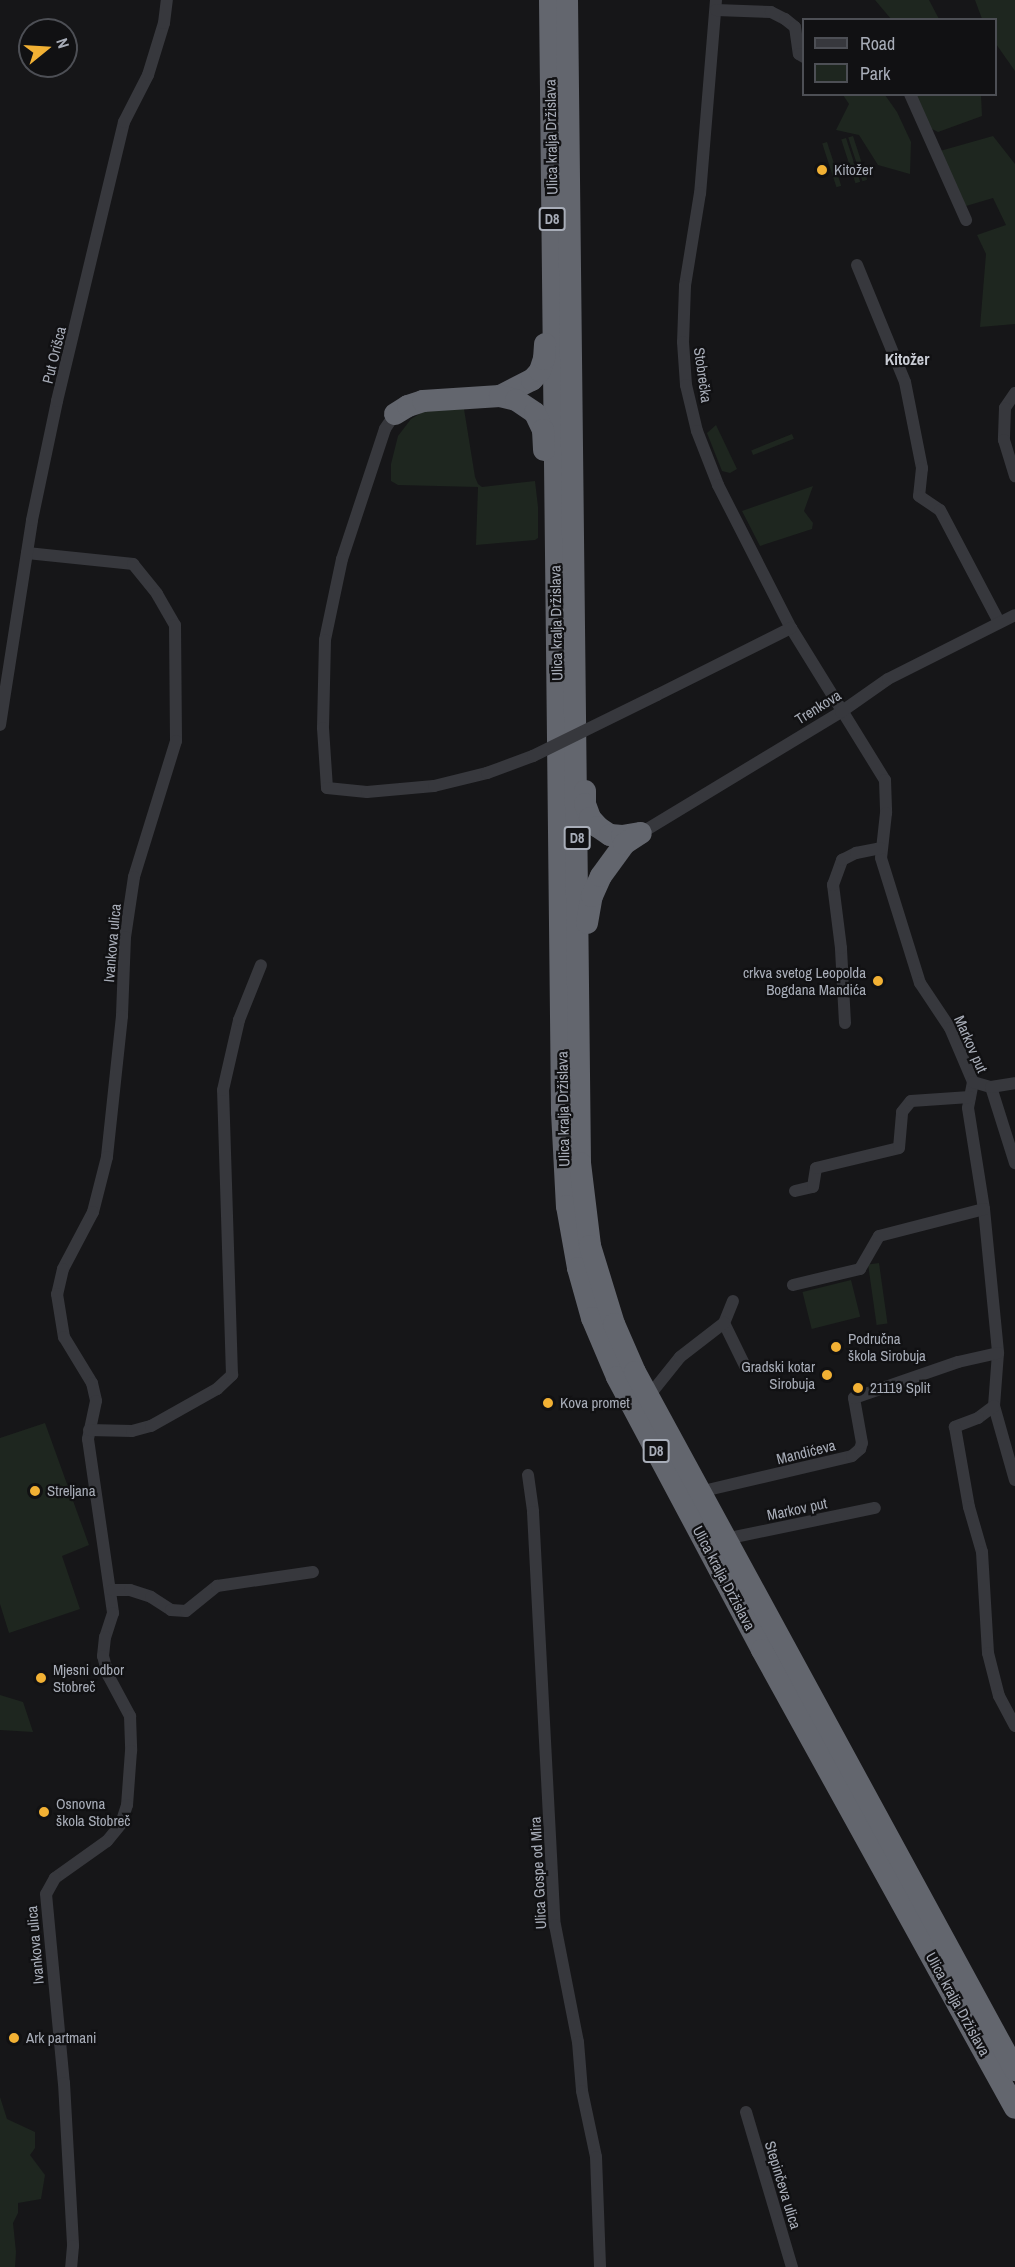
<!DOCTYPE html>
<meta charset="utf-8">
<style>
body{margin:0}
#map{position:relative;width:1015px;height:2267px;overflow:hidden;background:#161618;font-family:"Archivo Narrow",sans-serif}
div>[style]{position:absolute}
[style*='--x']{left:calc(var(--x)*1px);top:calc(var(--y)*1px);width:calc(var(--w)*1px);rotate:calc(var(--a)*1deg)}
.green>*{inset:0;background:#1e261f;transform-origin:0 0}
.street>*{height:12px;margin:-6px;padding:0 6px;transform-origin:6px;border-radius:6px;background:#37383d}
.highway>*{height:22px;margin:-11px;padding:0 11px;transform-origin:11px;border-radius:11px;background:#63666e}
.street-bridge>*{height:12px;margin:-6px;padding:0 6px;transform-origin:6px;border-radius:6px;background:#37383d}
.dots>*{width:16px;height:16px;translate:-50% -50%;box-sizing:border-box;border:3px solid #111113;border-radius:50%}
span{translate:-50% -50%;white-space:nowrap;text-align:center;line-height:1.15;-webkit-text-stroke:4.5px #111113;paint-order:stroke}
.shield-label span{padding:2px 4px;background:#111113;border:2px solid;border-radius:4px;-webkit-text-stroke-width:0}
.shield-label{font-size:14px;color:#a8adb8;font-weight:700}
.street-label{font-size:15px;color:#a8adb8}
.poi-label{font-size:15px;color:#a8adb8}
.left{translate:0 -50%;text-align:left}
.right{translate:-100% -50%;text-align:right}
.neighbourhood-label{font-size:16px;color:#c9ccd4;font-weight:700}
.legend{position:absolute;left:802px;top:18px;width:195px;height:78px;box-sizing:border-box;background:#111113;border:2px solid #4d4f55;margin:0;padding:8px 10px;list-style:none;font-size:18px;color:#a8adb8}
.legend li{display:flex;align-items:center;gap:12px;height:30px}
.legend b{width:30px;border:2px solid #4d4f55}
.north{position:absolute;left:18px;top:18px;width:60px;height:60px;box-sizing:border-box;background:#111113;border:2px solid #4d4f55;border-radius:50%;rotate:72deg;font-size:16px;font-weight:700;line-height:24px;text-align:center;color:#a8adb8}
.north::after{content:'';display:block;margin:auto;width:21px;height:27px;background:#f2b134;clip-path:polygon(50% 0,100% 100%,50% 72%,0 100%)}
</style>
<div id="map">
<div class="green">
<div style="clip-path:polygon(875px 0,929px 0,939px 19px,891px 19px)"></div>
<div style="clip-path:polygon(975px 0,1015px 0,1015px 71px,996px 44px,996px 20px,982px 19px)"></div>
<div style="clip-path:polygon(843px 95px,885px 95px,897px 112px,911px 142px,910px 174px,878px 165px,859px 135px,836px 130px,849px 104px)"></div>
<div style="clip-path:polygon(915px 95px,981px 95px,982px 116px,938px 132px,930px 128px)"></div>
<div style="left:853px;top:136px;width:46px;height:5px;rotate:72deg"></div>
<div style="clip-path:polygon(993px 136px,1015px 164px,1015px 324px,980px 327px,986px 254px,977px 235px,1006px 225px,993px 198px,966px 206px,940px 151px)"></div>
<div style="left:846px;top:138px;width:46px;height:5px;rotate:72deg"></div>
<div style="left:827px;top:142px;width:46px;height:5px;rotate:72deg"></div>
<div style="clip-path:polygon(464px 409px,475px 477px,478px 484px,482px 487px,535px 481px,538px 507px,538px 538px,535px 540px,476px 545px,478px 487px,398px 485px,391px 481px,391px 464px,398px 436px,411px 419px,426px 410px)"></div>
<div style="clip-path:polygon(716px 425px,737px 469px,730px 473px,722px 471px,707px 433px)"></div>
<div style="left:792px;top:434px;width:5px;height:44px;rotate:68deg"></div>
<div style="clip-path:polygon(813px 486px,804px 511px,813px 523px,812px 529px,760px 546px,742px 511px)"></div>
<div style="left:879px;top:1263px;width:61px;height:11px;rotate:82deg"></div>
<div style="left:851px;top:1280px;width:38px;height:50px;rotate:76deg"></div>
<div style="clip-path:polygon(45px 1423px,89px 1545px,62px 1556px,80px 1609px,9px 1633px,0 1604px,0 1438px)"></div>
<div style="clip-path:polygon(0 1695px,23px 1702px,33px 1732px,0 1730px)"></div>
<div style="clip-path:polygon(0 2097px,7px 2119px,35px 2132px,35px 2148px,30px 2155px,45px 2175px,41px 2199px,18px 2203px,18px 2213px,13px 2223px,16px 2252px,15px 2267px,0 2267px)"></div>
</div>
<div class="street">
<div style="--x:716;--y:0;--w:194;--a:94.7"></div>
<div style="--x:700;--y:193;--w:94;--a:99.2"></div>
<div style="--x:685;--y:286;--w:56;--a:92"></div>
<div style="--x:683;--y:342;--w:43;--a:86"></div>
<div style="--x:686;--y:385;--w:47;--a:76.6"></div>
<div style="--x:697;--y:431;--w:58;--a:68.7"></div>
<div style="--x:718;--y:485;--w:161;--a:63"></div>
<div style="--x:791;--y:628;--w:179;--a:58.3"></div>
<div style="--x:885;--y:780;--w:33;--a:88"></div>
<div style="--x:886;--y:813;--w:45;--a:96.3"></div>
<div style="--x:881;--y:858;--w:131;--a:72.7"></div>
<div style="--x:920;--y:983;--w:54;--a:56.3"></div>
<div style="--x:950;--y:1028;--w:59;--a:66.9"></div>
<div style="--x:973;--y:1082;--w:26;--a:101"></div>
<div style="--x:968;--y:1108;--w:102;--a:81"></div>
<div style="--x:984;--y:1209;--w:145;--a:84.4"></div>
<div style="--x:998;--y:1353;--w:53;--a:94.3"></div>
<div style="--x:994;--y:1406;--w:77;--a:74.2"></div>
<div style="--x:716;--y:10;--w:55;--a:2.1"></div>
<div style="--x:771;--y:12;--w:16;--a:27"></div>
<div style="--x:785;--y:19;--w:13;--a:39"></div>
<div style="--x:795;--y:27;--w:27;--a:82"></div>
<div style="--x:799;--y:54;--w:6;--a:31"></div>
<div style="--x:910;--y:94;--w:138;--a:66"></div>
<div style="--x:857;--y:265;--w:126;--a:67.7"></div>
<div style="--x:905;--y:382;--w:88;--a:78.8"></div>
<div style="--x:922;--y:468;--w:28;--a:96"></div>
<div style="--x:919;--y:496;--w:25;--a:34"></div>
<div style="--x:940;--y:510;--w:127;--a:62.2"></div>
<div style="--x:1015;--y:393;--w:18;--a:124"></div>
<div style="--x:1005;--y:408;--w:32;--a:92"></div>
<div style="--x:1004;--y:440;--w:38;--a:73"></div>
<div style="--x:395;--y:414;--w:18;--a:124"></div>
<div style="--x:385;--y:429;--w:137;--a:108.3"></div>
<div style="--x:342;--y:559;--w:83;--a:101.9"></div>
<div style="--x:325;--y:640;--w:88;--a:91.3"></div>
<div style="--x:323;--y:728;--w:60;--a:86.2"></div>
<div style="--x:327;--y:788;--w:40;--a:5.7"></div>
<div style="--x:367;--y:792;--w:67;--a:-5.1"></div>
<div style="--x:27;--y:553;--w:107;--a:5.9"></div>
<div style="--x:133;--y:564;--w:38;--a:51"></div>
<div style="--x:157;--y:594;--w:36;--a:60"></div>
<div style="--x:175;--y:625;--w:116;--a:89.5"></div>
<div style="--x:176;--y:741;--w:142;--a:107.2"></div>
<div style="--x:134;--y:877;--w:61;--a:98.5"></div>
<div style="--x:125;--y:937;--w:79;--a:92.2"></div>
<div style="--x:122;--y:1016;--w:142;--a:96.1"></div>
<div style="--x:107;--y:1157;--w:57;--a:104.3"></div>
<div style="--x:93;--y:1212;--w:64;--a:117.8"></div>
<div style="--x:63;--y:1269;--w:26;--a:103"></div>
<div style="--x:57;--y:1294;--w:44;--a:80.8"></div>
<div style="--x:64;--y:1337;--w:54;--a:58.7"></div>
<div style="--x:92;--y:1383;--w:18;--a:77"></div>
<div style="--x:96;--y:1401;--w:39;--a:102"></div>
<div style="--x:88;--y:1439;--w:176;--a:81.8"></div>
<div style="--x:113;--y:1613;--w:25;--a:108"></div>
<div style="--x:105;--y:1637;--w:19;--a:96"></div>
<div style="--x:103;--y:1656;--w:20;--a:75"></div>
<div style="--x:108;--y:1675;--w:47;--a:61.8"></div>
<div style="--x:130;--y:1716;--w:35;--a:88"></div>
<div style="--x:131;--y:1751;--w:54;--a:94.2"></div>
<div style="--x:127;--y:1805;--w:20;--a:108"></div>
<div style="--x:121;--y:1824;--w:22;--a:129"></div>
<div style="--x:107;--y:1841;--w:64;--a:144.6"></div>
<div style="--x:55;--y:1878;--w:18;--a:119"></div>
<div style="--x:46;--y:1894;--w:190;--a:84.6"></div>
<div style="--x:64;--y:2083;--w:163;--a:86.8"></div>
<div style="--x:73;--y:2246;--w:21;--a:95"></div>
<div style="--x:657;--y:695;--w:150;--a:-26.6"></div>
<div style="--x:0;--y:725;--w:207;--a:-81.1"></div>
<div style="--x:32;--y:520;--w:122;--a:-78.1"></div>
<div style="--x:57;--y:401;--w:287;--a:-76.5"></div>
<div style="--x:124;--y:122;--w:53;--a:-62.9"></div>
<div style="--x:148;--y:75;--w:54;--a:-72.9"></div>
<div style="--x:164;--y:23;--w:23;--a:-83"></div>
<div style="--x:641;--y:833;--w:234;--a:-31.2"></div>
<div style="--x:841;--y:712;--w:57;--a:-35.1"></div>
<div style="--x:888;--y:679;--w:142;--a:-26.7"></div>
<div style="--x:845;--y:1023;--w:75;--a:-93.1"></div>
<div style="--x:841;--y:948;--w:64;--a:-97.2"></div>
<div style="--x:833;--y:885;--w:27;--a:-70"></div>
<div style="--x:842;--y:860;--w:16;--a:-27"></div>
<div style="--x:856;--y:853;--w:25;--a:-11"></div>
<div style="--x:973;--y:1082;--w:19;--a:16"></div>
<div style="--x:991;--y:1087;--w:80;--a:72.5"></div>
<div style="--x:991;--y:1087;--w:24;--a:-9"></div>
<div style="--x:795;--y:1191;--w:18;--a:-13"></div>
<div style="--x:813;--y:1187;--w:19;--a:-81"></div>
<div style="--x:816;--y:1168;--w:85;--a:-13.5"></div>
<div style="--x:899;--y:1148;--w:36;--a:-85"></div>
<div style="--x:902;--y:1112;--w:14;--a:-51"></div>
<div style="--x:911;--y:1101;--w:59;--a:-3.9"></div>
<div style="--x:793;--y:1285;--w:69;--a:-13.4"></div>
<div style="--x:860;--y:1269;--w:38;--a:-60"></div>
<div style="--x:879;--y:1236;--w:108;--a:-14.4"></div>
<div style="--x:733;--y:1301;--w:24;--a:112"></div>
<div style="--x:724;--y:1323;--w:50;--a:63.9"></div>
<div style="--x:648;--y:1397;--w:51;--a:-51.3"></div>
<div style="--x:680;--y:1357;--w:56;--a:-37.7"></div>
<div style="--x:994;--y:1406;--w:20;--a:143"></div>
<div style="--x:978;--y:1418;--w:25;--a:159"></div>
<div style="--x:955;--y:1427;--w:81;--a:80.1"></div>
<div style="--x:969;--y:1507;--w:47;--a:73.9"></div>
<div style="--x:982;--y:1552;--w:101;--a:86.6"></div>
<div style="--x:988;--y:1653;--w:44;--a:75.7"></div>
<div style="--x:999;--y:1696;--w:34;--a:62"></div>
<div style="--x:89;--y:1430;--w:43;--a:1.3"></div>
<div style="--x:132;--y:1431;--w:20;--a:-15"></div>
<div style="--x:151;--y:1426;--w:76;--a:-29.3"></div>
<div style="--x:217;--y:1389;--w:21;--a:-43"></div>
<div style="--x:232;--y:1375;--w:285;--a:-91.8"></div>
<div style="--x:223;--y:1090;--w:72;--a:-77.1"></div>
<div style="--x:239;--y:1020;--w:59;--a:-68.2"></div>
<div style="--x:528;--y:1475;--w:37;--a:82"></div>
<div style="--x:533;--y:1512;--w:414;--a:87"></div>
<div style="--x:555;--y:1925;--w:119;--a:78.9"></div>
<div style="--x:578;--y:2042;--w:49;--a:85.3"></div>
<div style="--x:582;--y:2091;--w:67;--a:78"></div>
<div style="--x:596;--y:2157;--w:110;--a:87.9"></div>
<div style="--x:699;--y:1492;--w:157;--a:-13.2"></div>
<div style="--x:852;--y:1456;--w:11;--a:-41"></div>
<div style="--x:860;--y:1449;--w:6;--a:-72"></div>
<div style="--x:862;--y:1443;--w:46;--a:-100.1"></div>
<div style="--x:854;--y:1398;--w:110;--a:-19.1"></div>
<div style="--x:958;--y:1362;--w:41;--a:-12.7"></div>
<div style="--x:725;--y:1539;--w:153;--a:-11.7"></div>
<div style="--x:112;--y:1590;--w:18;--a:0"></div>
<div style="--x:130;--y:1590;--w:22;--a:18"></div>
<div style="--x:151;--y:1597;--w:24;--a:33"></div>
<div style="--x:171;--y:1610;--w:15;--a:4"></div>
<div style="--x:186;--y:1611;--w:40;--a:-39"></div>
<div style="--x:217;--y:1586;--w:97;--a:-8.3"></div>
<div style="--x:746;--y:2112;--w:162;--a:73.5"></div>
</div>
<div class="highway">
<div style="--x:550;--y:0;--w:1112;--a:89.38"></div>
<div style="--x:562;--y:1112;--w:94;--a:87"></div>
<div style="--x:567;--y:1206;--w:63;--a:79.9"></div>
<div style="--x:578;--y:1268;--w:52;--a:74.4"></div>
<div style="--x:592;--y:1318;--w:64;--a:67"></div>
<div style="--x:617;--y:1377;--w:309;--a:62"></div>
<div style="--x:762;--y:1650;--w:523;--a:61.08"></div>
<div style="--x:567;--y:0;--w:1163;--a:89.36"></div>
<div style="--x:580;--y:1163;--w:84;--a:83.1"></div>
<div style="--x:590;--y:1246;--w:82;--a:72.9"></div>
<div style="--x:614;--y:1324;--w:52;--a:66.4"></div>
<div style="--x:635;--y:1372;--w:795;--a:61.44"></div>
<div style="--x:500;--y:396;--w:36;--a:-27"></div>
<div style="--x:532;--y:380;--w:12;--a:-48"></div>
<div style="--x:540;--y:371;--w:13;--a:-72"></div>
<div style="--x:544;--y:359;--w:15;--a:-86"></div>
<div style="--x:395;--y:414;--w:15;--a:-32"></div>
<div style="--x:408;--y:406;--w:16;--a:-18"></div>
<div style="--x:423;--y:401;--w:77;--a:-3.7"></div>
<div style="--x:500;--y:396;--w:16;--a:14"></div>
<div style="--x:516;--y:400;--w:23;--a:34"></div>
<div style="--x:535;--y:413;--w:19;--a:65"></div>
<div style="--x:543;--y:430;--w:20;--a:87"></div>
<div style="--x:585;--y:791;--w:13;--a:90"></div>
<div style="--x:585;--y:804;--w:15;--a:70"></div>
<div style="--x:590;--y:818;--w:12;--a:48"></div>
<div style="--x:598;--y:827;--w:14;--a:34"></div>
<div style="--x:610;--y:835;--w:12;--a:5"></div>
<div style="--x:622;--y:836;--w:18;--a:-9"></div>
<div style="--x:587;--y:923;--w:27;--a:-80"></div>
<div style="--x:592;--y:896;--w:22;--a:-66"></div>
<div style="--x:601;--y:876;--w:39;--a:-54"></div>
<div style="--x:624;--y:844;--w:20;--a:-33"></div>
</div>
<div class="street-bridge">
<div style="--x:434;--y:786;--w:55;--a:-13.8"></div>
<div style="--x:487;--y:773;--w:49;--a:-20.3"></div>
<div style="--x:533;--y:756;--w:138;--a:-26.2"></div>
</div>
<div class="dots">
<div style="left:822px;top:170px;background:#f2b134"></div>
<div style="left:878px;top:981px;background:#f2b134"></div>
<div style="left:836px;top:1347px;background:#f2b134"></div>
<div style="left:827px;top:1375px;background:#f2b134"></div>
<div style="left:858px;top:1388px;background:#f2b134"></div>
<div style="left:548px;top:1403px;background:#f2b134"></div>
<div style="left:35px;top:1491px;background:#f2b134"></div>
<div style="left:41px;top:1678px;background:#f2b134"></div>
<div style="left:44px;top:1812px;background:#f2b134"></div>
<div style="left:14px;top:2038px;background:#f2b134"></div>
</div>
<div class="shield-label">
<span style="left:552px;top:219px">D8</span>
<span style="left:577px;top:838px">D8</span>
<span style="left:656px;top:1451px">D8</span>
</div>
<div class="street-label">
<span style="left:551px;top:137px;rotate:-91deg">Ulica kralja Držislava</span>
<span style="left:54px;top:355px;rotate:-76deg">Put Orišca</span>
<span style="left:703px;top:375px;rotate:82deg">Stobrečka</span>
<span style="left:556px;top:623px;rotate:-91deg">Ulica kralja Držislava</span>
<span style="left:818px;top:707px;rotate:-32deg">Trenkova</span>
<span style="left:112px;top:943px;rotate:-85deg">Ivankova ulica</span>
<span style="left:971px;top:1044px;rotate:66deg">Markov put</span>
<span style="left:563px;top:1109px;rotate:-91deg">Ulica kralja Držislava</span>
<span style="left:806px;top:1452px;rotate:-14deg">Mandićeva</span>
<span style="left:797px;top:1509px;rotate:-12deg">Markov put</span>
<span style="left:724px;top:1578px;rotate:62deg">Ulica kralja Držislava</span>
<span style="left:538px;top:1873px;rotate:-93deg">Ulica Gospe od Mira</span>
<span style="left:35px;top:1945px;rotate:-95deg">Ivankova ulica</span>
<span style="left:958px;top:2004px;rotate:61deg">Ulica kralja Držislava</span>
<span style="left:783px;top:2185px;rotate:73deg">Stepinčeva ulica</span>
</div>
<div class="poi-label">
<span class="left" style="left:834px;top:170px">Kitožer</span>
<span class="right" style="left:866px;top:981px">crkva svetog Leopolda<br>Bogdana Mandića</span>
<span class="left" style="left:848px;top:1347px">Područna<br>škola Sirobuja</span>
<span class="right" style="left:815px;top:1375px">Gradski kotar<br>Sirobuja</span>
<span class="left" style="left:870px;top:1388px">21119 Split</span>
<span class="left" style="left:560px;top:1403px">Kova promet</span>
<span class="left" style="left:47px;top:1491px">Streljana</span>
<span class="left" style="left:53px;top:1678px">Mjesni odbor<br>Stobreč</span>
<span class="left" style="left:56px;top:1812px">Osnovna<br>škola Stobreč</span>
<span class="left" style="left:26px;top:2038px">Ark partmani</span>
</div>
<div class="neighbourhood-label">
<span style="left:907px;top:359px">Kitožer</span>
</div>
<ul class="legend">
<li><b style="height:8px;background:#37383d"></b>Road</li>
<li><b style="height:16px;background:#1e261f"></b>Park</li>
</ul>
<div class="north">N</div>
</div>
